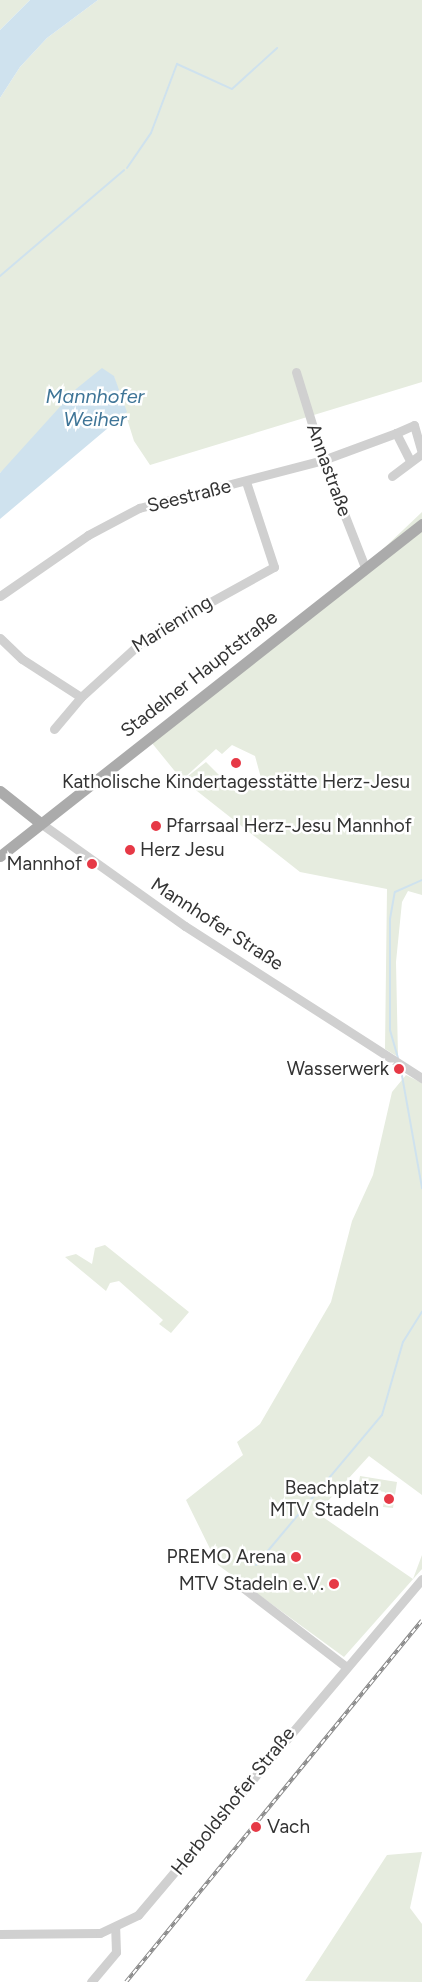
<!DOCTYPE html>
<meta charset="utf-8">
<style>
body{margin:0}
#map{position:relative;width:422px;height:1982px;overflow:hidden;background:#fff;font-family:Figtree,sans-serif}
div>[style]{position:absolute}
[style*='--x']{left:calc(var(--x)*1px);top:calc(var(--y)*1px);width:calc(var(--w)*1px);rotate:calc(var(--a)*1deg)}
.green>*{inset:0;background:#e6ecdf}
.water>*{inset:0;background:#cfe2ee}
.stream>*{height:2px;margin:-1px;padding:0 1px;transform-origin:1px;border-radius:1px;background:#cfe2ee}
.minor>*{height:9px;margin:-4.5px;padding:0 4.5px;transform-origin:4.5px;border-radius:4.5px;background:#d0d0d0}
.major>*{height:11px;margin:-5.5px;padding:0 5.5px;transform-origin:5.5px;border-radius:5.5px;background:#ababab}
.rail>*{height:4px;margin-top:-2px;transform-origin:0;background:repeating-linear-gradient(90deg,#fff 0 5.5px,#888 0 11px);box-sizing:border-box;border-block:1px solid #888}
.dots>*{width:14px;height:14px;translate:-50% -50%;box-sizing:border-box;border:2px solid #fff;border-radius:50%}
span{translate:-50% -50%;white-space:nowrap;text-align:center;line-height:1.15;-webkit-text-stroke:5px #fff;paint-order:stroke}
.street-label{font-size:19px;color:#333}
.poi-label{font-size:19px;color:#333}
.left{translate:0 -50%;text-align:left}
.right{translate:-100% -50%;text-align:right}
.water-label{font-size:20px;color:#3f7597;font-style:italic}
</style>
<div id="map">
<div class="green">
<div style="clip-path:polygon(0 0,30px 0,0 30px)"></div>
<div style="clip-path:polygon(98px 0,422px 0,422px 382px,150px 465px,134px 441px,114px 377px,0 473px,0 98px,20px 67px,47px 38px)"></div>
<div style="clip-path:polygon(422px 512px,422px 895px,408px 891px,402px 902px,396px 962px,398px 1057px,385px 1049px,387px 889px,300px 872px,183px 780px,206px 762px,236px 792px,256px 788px,261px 778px,255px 756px,232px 745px,222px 754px,216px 749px,182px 780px,147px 737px,363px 568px)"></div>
<div style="clip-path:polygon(406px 1075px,422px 1083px,422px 1495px,369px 1456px,317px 1513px,413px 1579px,422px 1555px,422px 1569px,344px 1657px,218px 1565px,186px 1500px,243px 1455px,237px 1442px,260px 1424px,331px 1302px,352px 1221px,373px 1175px,392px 1092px)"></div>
<div style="clip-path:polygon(105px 1245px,189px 1312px,171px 1333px,159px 1324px,163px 1320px,119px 1281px,110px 1283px,106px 1291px,65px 1257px,76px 1254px,92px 1264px,95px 1248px)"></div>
<div style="clip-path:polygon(360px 1476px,397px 1482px,393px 1508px,383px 1507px,385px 1492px,358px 1488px)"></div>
<div style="clip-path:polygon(422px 1852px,410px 1908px,422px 1924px,422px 1982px,305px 1981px,387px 1855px)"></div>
</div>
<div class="water">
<div style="clip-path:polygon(30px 0,98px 0,47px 38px,20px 67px,0 98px,0 30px)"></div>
<div style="clip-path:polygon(102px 368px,114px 376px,127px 412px,0 519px,0 473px,76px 389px)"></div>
</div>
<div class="stream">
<div style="--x:127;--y:168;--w:42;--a:-55.6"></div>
<div style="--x:151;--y:133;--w:74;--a:-69.4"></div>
<div style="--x:177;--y:64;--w:60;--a:24.4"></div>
<div style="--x:232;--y:89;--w:61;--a:-42.3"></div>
<div style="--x:0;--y:276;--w:163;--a:-40.5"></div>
<div style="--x:398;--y:1058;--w:29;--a:-106"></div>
<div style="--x:390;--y:1030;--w:111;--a:-90"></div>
<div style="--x:390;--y:919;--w:27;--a:-80"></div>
<div style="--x:395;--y:892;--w:30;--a:-24"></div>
<div style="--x:401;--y:1070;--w:120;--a:79.9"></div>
<div style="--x:256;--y:1565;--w:196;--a:-50"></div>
<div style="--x:382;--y:1415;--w:76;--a:-74"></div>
<div style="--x:403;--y:1342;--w:36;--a:-58"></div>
</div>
<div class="minor">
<div style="--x:296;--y:372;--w:92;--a:72.9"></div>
<div style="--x:323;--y:460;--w:115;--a:68.6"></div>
<div style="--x:392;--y:476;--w:38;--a:-37"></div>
<div style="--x:422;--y:453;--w:29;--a:-106"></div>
<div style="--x:414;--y:425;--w:20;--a:156"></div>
<div style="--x:396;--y:433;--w:29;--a:63"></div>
<div style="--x:0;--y:596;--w:107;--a:-34.7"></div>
<div style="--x:88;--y:535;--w:58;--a:-27.9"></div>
<div style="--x:139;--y:508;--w:190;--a:-14.6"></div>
<div style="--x:323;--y:460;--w:78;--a:-20.3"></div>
<div style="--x:0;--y:638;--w:30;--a:44"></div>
<div style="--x:22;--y:659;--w:70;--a:32.8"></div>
<div style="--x:81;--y:697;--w:89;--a:-42.3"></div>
<div style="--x:147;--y:637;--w:145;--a:-28.9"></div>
<div style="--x:274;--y:567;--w:89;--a:-108.2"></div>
<div style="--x:54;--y:729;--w:42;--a:-49.8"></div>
<div style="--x:39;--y:822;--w:179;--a:35.5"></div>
<div style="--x:185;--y:926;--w:282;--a:32.7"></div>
<div style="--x:233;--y:1580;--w:141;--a:37.5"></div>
<div style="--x:0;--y:1934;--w:100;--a:-0.6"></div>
<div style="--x:100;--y:1933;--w:42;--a:-25.3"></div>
<div style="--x:138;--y:1915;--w:440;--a:-49.8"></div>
<div style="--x:91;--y:1982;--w:39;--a:-50"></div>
<div style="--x:116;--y:1952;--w:23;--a:-92"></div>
</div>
<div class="major">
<div style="--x:0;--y:791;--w:50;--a:38.5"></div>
<div style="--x:0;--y:856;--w:537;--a:-38.19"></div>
</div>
<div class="rail">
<div style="--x:126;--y:1982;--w:467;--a:-50.7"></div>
</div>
<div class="dots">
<div style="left:236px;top:763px;background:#e63946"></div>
<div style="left:156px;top:826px;background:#e63946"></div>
<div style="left:130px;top:850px;background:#e63946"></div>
<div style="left:92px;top:864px;background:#e63946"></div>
<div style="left:399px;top:1069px;background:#e63946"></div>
<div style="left:389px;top:1499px;background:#e63946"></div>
<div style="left:296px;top:1557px;background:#e63946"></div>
<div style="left:334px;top:1584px;background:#e63946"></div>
<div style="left:256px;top:1827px;background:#e63946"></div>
</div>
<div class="street-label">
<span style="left:329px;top:470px;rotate:70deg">Annastraße</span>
<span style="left:189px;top:496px;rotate:-14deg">Seestraße</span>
<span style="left:172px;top:624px;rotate:-32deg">Marienring</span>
<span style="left:199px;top:674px;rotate:-38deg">Stadelner Hauptstraße</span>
<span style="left:217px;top:924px;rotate:33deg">Mannhofer Straße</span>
<span style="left:233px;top:1801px;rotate:-51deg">Herboldshofer Straße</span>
</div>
<div class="poi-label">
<span style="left:236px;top:782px">Katholische Kindertagesstätte Herz-Jesu</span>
<span class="left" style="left:166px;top:826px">Pfarrsaal Herz-Jesu Mannhof</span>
<span class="left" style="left:140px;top:850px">Herz Jesu</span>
<span class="right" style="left:82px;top:864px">Mannhof</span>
<span class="right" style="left:389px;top:1069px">Wasserwerk</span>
<span class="right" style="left:379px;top:1499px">Beachplatz<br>MTV Stadeln</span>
<span class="right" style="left:286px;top:1557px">PREMO Arena</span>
<span class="right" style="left:324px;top:1584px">MTV Stadeln e.V.</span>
<span class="left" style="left:267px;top:1827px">Vach</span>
</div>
<div class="water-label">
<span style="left:95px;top:408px">Mannhofer<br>Weiher</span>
</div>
</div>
